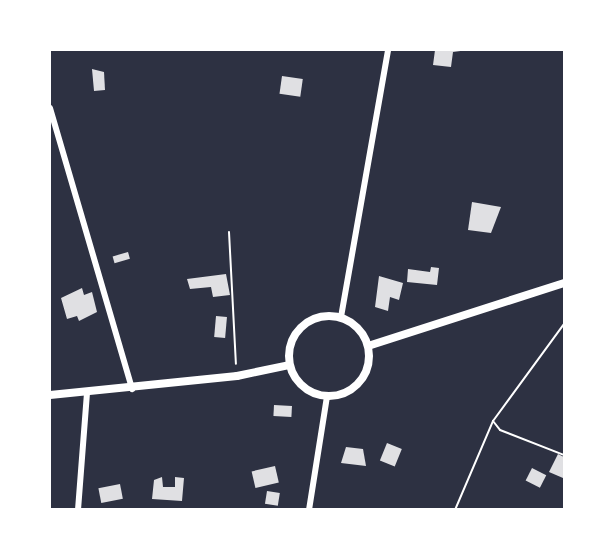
<!DOCTYPE html>
<style>
body{margin:0}
#map{position:relative;width:614px;height:559px;overflow:hidden;background:#2d3142;font-family:Merriweather,serif}
div>[style]{position:absolute}
[style*='--x']{left:calc(var(--x)*1px);top:calc(var(--y)*1px);width:calc(var(--w)*1px);rotate:calc(var(--a)*1deg)}
.building>*{inset:0;background:#e0e0e3;transform-origin:0 0}
.path>*{height:2px;margin:-1px;padding:0 1px;transform-origin:1px;border-radius:1px;background:#fff}
.minor>*{height:6px;margin:-3px;padding:0 3px;transform-origin:3px;border-radius:3px;background:#fff}
.tertiary>*{height:8px;margin:-4px;padding:0 4px;transform-origin:4px;border-radius:4px;background:#fff}
.tertiary>.ring{margin:-4px;padding:0;box-sizing:content-box;background:none;border:8px solid #fff;border-radius:50%}
span{translate:-50% -50%;white-space:nowrap;text-align:center;line-height:1.15;-webkit-text-stroke:6px #fff;paint-order:stroke}
.frame{position:absolute;inset:0;border:51px solid #fff;pointer-events:none}
</style>
<div id="map">
<div class="building">
<div style="clip-path:polygon(435px 50px,468px 50px,453px 52px,451px 67px,433px 65px)"></div>
<div style="clip-path:polygon(92px 69px,104px 72px,105px 90px,94px 91px)"></div>
<div style="left:282px;top:76px;width:21px;height:18px;rotate:8deg"></div>
<div style="clip-path:polygon(472px 202px,501px 207px,491px 233px,468px 230px)"></div>
<div style="left:128px;top:252px;width:7px;height:16px;rotate:74deg"></div>
<div style="clip-path:polygon(431px 267px,439px 268px,437px 285px,407px 282px,408px 269px,430px 272px)"></div>
<div style="clip-path:polygon(226px 274px,230px 295px,213px 297px,211px 287px,190px 289px,187px 279px)"></div>
<div style="clip-path:polygon(379px 276px,403px 283px,399px 300px,390px 297px,388px 311px,375px 307px)"></div>
<div style="clip-path:polygon(82px 288px,84px 295px,92px 292px,97px 312px,79px 321px,77px 316px,67px 319px,61px 298px)"></div>
<div style="left:216px;top:316px;width:11px;height:21px;rotate:5deg"></div>
<div style="left:274px;top:405px;width:18px;height:11px;rotate:3deg"></div>
<div style="left:387px;top:443px;width:16px;height:19px;rotate:22deg"></div>
<div style="clip-path:polygon(346px 447px,363px 449px,366px 466px,341px 463px)"></div>
<div style="clip-path:polygon(558px 454px,564px 457px,563px 478px,549px 472px)"></div>
<div style="left:275px;top:466px;width:17px;height:24px;rotate:77deg"></div>
<div style="left:532px;top:468px;width:16px;height:14px;rotate:27deg"></div>
<div style="clip-path:polygon(162px 477px,163px 487px,175px 487px,175px 477px,184px 478px,182px 501px,152px 499px,154px 480px)"></div>
<div style="left:120px;top:484px;width:15px;height:22px;rotate:79deg"></div>
<div style="left:267px;top:491px;width:13px;height:13px;rotate:9deg"></div>
</div>
<div class="path">
<div style="--x:229;--y:232;--w:132;--a:87"></div>
<div style="--x:493;--y:421;--w:11;--a:52"></div>
<div style="--x:500;--y:430;--w:69;--a:21.3"></div>
<div style="--x:455;--y:510;--w:97;--a:-66.9"></div>
<div style="--x:493;--y:421;--w:120;--a:-53.8"></div>
</div>
<div class="minor">
<div style="--x:50;--y:108;--w:293;--a:73.7"></div>
<div style="--x:341;--y:317;--w:271;--a:-80"></div>
<div style="--x:78;--y:510;--w:118;--a:-85.6"></div>
<div style="--x:309;--y:510;--w:115;--a:-81"></div>
</div>
<div class="tertiary">
<div class="ring" style="left:289px;top:316px;width:72px;height:72px"></div>
<div style="--x:368;--y:346;--w:206;--a:-17.8"></div>
<div style="--x:50;--y:395;--w:188;--a:-5.8"></div>
<div style="--x:237;--y:376;--w:53;--a:-11.9"></div>
</div>
<div class="frame"></div>
</div>
